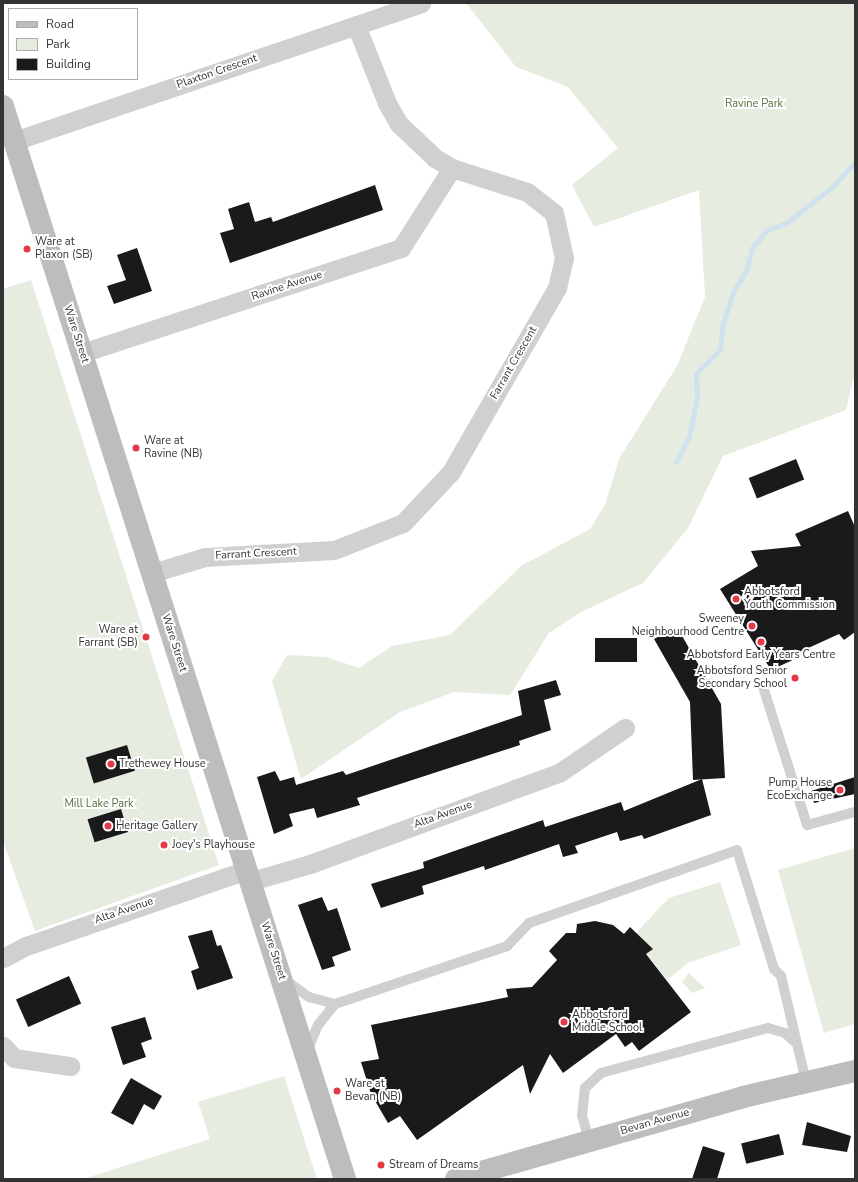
<!DOCTYPE html>
<style>
body{margin:0}
#map{position:relative;width:858px;height:1182px;overflow:hidden;background:#fff;font-family:"Nunito Sans",sans-serif}
div>[style]{position:absolute}
[style*='--x']{left:calc(var(--x)*1px);top:calc(var(--y)*1px);width:calc(var(--w)*1px);rotate:calc(var(--a)*1deg)}
.green>*{inset:0;background:#e6ecdf}
.stream>*{height:5px;margin:-2.5px;padding:0 2.5px;transform-origin:2.5px;border-radius:2.5px;background:#cfe2ee}
.building>*{inset:0;background:#1a1a1a;transform-origin:0 0}
.lane>*{height:10px;margin:-5px;padding:0 5px;transform-origin:5px;border-radius:5px;background:#d0d0d0}
.street>*{height:19px;margin:-9.5px;padding:0 9.5px;transform-origin:9.5px;border-radius:9.5px;background:#d0d0d0}
.secondary>*{height:22px;margin:-11px;padding:0 11px;transform-origin:11px;border-radius:11px;background:#bdbdbd}
.dots>*{width:11px;height:11px;translate:-50% -50%;box-sizing:border-box;border:2px solid #fff;border-radius:50%}
span{translate:-50% -50%;white-space:nowrap;text-align:center;line-height:1.15;-webkit-text-stroke:4px #fff;paint-order:stroke}
.street-label{font-size:11px;color:#333}
.park-label{font-size:11px;color:#56703f}
.poi-label{font-size:11px;color:#333}
.left{translate:0 -50%;text-align:left}
.right{translate:-100% -50%;text-align:right}
.frame{position:absolute;inset:0;border:4px solid #333;pointer-events:none}
.legend{position:absolute;left:8px;top:8px;width:130px;height:72px;box-sizing:border-box;background:#fff;border:1px solid #adadad;margin:0;padding:5px 7px;list-style:none;font-size:12px;color:#333}
.legend li{display:flex;align-items:center;gap:8px;height:20px}
.legend b{width:20px;border:1px solid #adadad}
</style>
<div id="map">
<div class="green">
<div style="clip-path:polygon(466px 3px,855px 3px,855px 371px,846px 410px,723px 456px,688px 528px,643px 583px,581px 612px,549px 633px,510px 695px,454px 692px,400px 712px,301px 779px,272px 681px,287px 655px,326px 657px,359px 668px,392px 646px,450px 635px,521px 566px,590px 529px,605px 505px,619px 459px,677px 366px,705px 297px,699px 190px,594px 227px,572px 185px,618px 148px,568px 87px,516px 67px)"></div>
<div style="clip-path:polygon(31px 280px,219px 865px,35px 931px,3px 841px,3px 289px)"></div>
<div style="clip-path:polygon(855px 848px,855px 1024px,824px 1033px,778px 870px)"></div>
<div style="clip-path:polygon(720px 882px,741px 945px,688px 963px,667px 980px,633px 936px,669px 898px)"></div>
<div style="clip-path:polygon(689px 973px,705px 988px,692px 993px,682px 982px)"></div>
<div style="clip-path:polygon(284px 1076px,317px 1179px,83px 1179px,210px 1139px,198px 1102px)"></div>
</div>
<div class="stream">
<div style="--x:676;--y:462;--w:29;--a:-63"></div>
<div style="--x:689;--y:436;--w:38;--a:-78"></div>
<div style="--x:697;--y:399;--w:26;--a:-92"></div>
<div style="--x:696;--y:373;--w:33;--a:-44"></div>
<div style="--x:720;--y:350;--w:27;--a:-84"></div>
<div style="--x:723;--y:323;--w:33;--a:-72"></div>
<div style="--x:733;--y:292;--w:25;--a:-58"></div>
<div style="--x:746;--y:271;--w:24;--a:-75"></div>
<div style="--x:752;--y:248;--w:23;--a:-50"></div>
<div style="--x:767;--y:230;--w:20;--a:-20"></div>
<div style="--x:786;--y:223;--w:58;--a:-38"></div>
<div style="--x:832;--y:187;--w:34;--a:-47"></div>
</div>
<div class="building">
<div style="clip-path:polygon(375px 185px,383px 210px,230px 263px,220px 233px,234px 229px,228px 209px,249px 202px,255px 222px,271px 217px,273px 222px)"></div>
<div style="clip-path:polygon(137px 248px,152px 291px,114px 304px,107px 286px,126px 280px,117px 255px)"></div>
<div style="left:796px;top:459px;width:22px;height:51px;rotate:68deg"></div>
<div style="clip-path:polygon(848px 511px,855px 527px,855px 632px,844px 640px,839px 634px,793px 655px,795px 659px,771px 670px,720px 589px,758px 566px,751px 551px,801px 546px,795px 534px)"></div>
<div style="clip-path:polygon(677px 627px,721px 704px,725px 778px,693px 780px,690px 702px,654px 639px)"></div>
<div style="left:637px;top:638px;width:24px;height:42px;rotate:90deg"></div>
<div style="clip-path:polygon(556px 680px,561px 695px,544px 700px,551px 730px,519px 741px,520px 745px,357px 798px,360px 805px,317px 818px,314px 808px,289px 814px,293px 826px,274px 834px,257px 777px,275px 771px,280px 781px,294px 777px,296px 785px,343px 771px,346px 775px,522px 715px,518px 691px)"></div>
<div style="left:127px;top:745px;width:27px;height:43px;rotate:73deg"></div>
<div style="clip-path:polygon(855px 777px,855px 794px,814px 803px,811px 791px)"></div>
<div style="clip-path:polygon(702px 779px,711px 815px,644px 839px,642px 835px,620px 841px,617px 832px,575px 846px,578px 853px,563px 857px,559px 844px,485px 870px,484px 866px,422px 886px,424px 894px,381px 908px,371px 884px,424px 868px,423px 862px,543px 820px,545px 827px,621px 802px,624px 811px)"></div>
<div style="left:121px;top:809px;width:24px;height:35px;rotate:73deg"></div>
<div style="clip-path:polygon(322px 897px,328px 911px,337px 908px,351px 950px,332px 957px,335px 966px,322px 970px,298px 905px)"></div>
<div style="clip-path:polygon(595px 921px,613px 925px,624px 934px,630px 927px,653px 949px,646px 954px,691px 1012px,639px 1051px,632px 1042px,625px 1047px,616px 1034px,563px 1073px,550px 1054px,530px 1094px,523px 1065px,417px 1140px,400px 1116px,388px 1123px,371px 1094px,361px 1062px,379px 1059px,371px 1025px,508px 997px,506px 989px,532px 987px,557px 960px,549px 951px,566px 933px,576px 933px,577px 924px)"></div>
<div style="clip-path:polygon(212px 930px,217px 946px,221px 945px,233px 978px,197px 990px,191px 971px,199px 968px,188px 936px)"></div>
<div style="left:69px;top:976px;width:30px;height:58px;rotate:66deg"></div>
<div style="clip-path:polygon(145px 1017px,152px 1039px,141px 1043px,146px 1057px,123px 1065px,111px 1027px)"></div>
<div style="clip-path:polygon(131px 1078px,162px 1096px,154px 1110px,144px 1104px,133px 1125px,111px 1113px)"></div>
<div style="clip-path:polygon(807px 1122px,851px 1136px,847px 1152px,802px 1145px)"></div>
<div style="left:779px;top:1134px;width:21px;height:39px;rotate:76deg"></div>
<div style="clip-path:polygon(703px 1146px,725px 1153px,717px 1179px,692px 1179px)"></div>
</div>
<div class="lane">
<div style="--x:763;--y:687;--w:145;--a:72.3"></div>
<div style="--x:807;--y:825;--w:50;--a:-15.2"></div>
<div style="--x:284;--y:979;--w:31;--a:36"></div>
<div style="--x:309;--y:997;--w:27;--a:15"></div>
<div style="--x:307;--y:1052;--w:29;--a:-68"></div>
<div style="--x:318;--y:1025;--w:27;--a:-51"></div>
<div style="--x:335;--y:1004;--w:182;--a:-18.6"></div>
<div style="--x:507;--y:946;--w:32;--a:-46"></div>
<div style="--x:529;--y:923;--w:220;--a:-19.3"></div>
<div style="--x:737;--y:850;--w:125;--a:72.7"></div>
<div style="--x:774;--y:969;--w:10;--a:45"></div>
<div style="--x:781;--y:976;--w:109;--a:76.7"></div>
<div style="--x:589;--y:1140;--w:25;--a:-106"></div>
<div style="--x:582;--y:1116;--w:28;--a:-84"></div>
<div style="--x:585;--y:1088;--w:22;--a:-43"></div>
<div style="--x:601;--y:1073;--w:173;--a:-15.1"></div>
<div style="--x:768;--y:1028;--w:18;--a:16"></div>
<div style="--x:785;--y:1033;--w:12;--a:42"></div>
</div>
<div class="street">
<div style="--x:14;--y:141;--w:430;--a:-18.7"></div>
<div style="--x:82;--y:353;--w:336;--a:-18.2"></div>
<div style="--x:401;--y:248;--w:95;--a:-57.5"></div>
<div style="--x:152;--y:573;--w:55;--a:-16.8"></div>
<div style="--x:205;--y:557;--w:129;--a:-3.1"></div>
<div style="--x:334;--y:550;--w:74;--a:-21.4"></div>
<div style="--x:403;--y:523;--w:70;--a:-46.7"></div>
<div style="--x:451;--y:472;--w:212;--a:-60.1"></div>
<div style="--x:557;--y:288;--w:31;--a:-77"></div>
<div style="--x:564;--y:258;--w:46;--a:-102.5"></div>
<div style="--x:554;--y:213;--w:34;--a:-142"></div>
<div style="--x:527;--y:192;--w:79;--a:-162.3"></div>
<div style="--x:452;--y:168;--w:20;--a:-150"></div>
<div style="--x:435;--y:158;--w:50;--a:-136.6"></div>
<div style="--x:399;--y:124;--w:24;--a:-120"></div>
<div style="--x:387;--y:103;--w:84;--a:-111.7"></div>
<div style="--x:251;--y:881;--w:61;--a:-16.1"></div>
<div style="--x:310;--y:864;--w:265;--a:-20.1"></div>
<div style="--x:559;--y:773;--w:80;--a:-34.3"></div>
<div style="--x:3;--y:958;--w:26;--a:-28"></div>
<div style="--x:26;--y:946;--w:234;--a:-19"></div>
<div style="--x:3;--y:1046;--w:16;--a:47"></div>
<div style="--x:14;--y:1058;--w:57;--a:8.1"></div>
</div>
<div class="secondary">
<div style="--x:3;--y:106;--w:1126;--a:72.32"></div>
<div style="--x:456;--y:1179;--w:298;--a:-15.9"></div>
<div style="--x:743;--y:1097;--w:115;--a:-13.1"></div>
</div>
<div class="dots">
<div style="left:27px;top:249px;background:#e63946"></div>
<div style="left:136px;top:448px;background:#e63946"></div>
<div style="left:736px;top:599px;background:#e63946"></div>
<div style="left:752px;top:626px;background:#e63946"></div>
<div style="left:146px;top:637px;background:#e63946"></div>
<div style="left:761px;top:642px;background:#e63946"></div>
<div style="left:795px;top:678px;background:#e63946"></div>
<div style="left:111px;top:764px;background:#e63946"></div>
<div style="left:840px;top:790px;background:#e63946"></div>
<div style="left:108px;top:826px;background:#e63946"></div>
<div style="left:164px;top:845px;background:#e63946"></div>
<div style="left:564px;top:1022px;background:#e63946"></div>
<div style="left:337px;top:1091px;background:#e63946"></div>
<div style="left:381px;top:1165px;background:#e63946"></div>
</div>
<div class="street-label">
<span style="left:217px;top:72px;rotate:-19deg">Plaxton Crescent</span>
<span style="left:287px;top:286px;rotate:-18deg">Ravine Avenue</span>
<span style="left:76px;top:334px;rotate:72deg">Ware Street</span>
<span style="left:514px;top:363px;rotate:-60deg">Farrant Crescent</span>
<span style="left:256px;top:554px;rotate:-3deg">Farrant Crescent</span>
<span style="left:174px;top:643px;rotate:72deg">Ware Street</span>
<span style="left:443px;top:815px;rotate:-20deg">Alta Avenue</span>
<span style="left:124px;top:911px;rotate:-19deg">Alta Avenue</span>
<span style="left:273px;top:951px;rotate:72deg">Ware Street</span>
<span style="left:655px;top:1122px;rotate:-16deg">Bevan Avenue</span>
</div>
<div class="park-label">
<span style="left:754px;top:104px">Ravine Park</span>
<span style="left:99px;top:804px">Mill Lake Park</span>
</div>
<div class="poi-label">
<span class="left" style="left:35px;top:249px">Ware at<br>Plaxon (SB)</span>
<span class="left" style="left:144px;top:448px">Ware at<br>Ravine (NB)</span>
<span class="left" style="left:744px;top:599px">Abbotsford<br>Youth Commission</span>
<span class="right" style="left:744px;top:626px">Sweeney<br>Neighbourhood Centre</span>
<span class="right" style="left:138px;top:637px">Ware at<br>Farrant (SB)</span>
<span style="left:761px;top:655px">Abbotsford Early Years Centre</span>
<span class="right" style="left:787px;top:678px">Abbotsford Senior<br>Secondary School</span>
<span class="left" style="left:119px;top:764px">Trethewey House</span>
<span class="right" style="left:832px;top:790px">Pump House<br>EcoExchange</span>
<span class="left" style="left:116px;top:826px">Heritage Gallery</span>
<span class="left" style="left:172px;top:845px">Joey's Playhouse</span>
<span class="left" style="left:572px;top:1022px">Abbotsford<br>Middle School</span>
<span class="left" style="left:345px;top:1091px">Ware at<br>Bevan (NB)</span>
<span class="left" style="left:389px;top:1165px">Stream of Dreams</span>
</div>
<div class="frame"></div>
<ul class="legend">
<li><b style="height:5px;background:#bdbdbd"></b>Road</li>
<li><b style="height:11px;background:#e6ecdf"></b>Park</li>
<li><b style="height:11px;background:#1a1a1a"></b>Building</li>
</ul>
</div>
